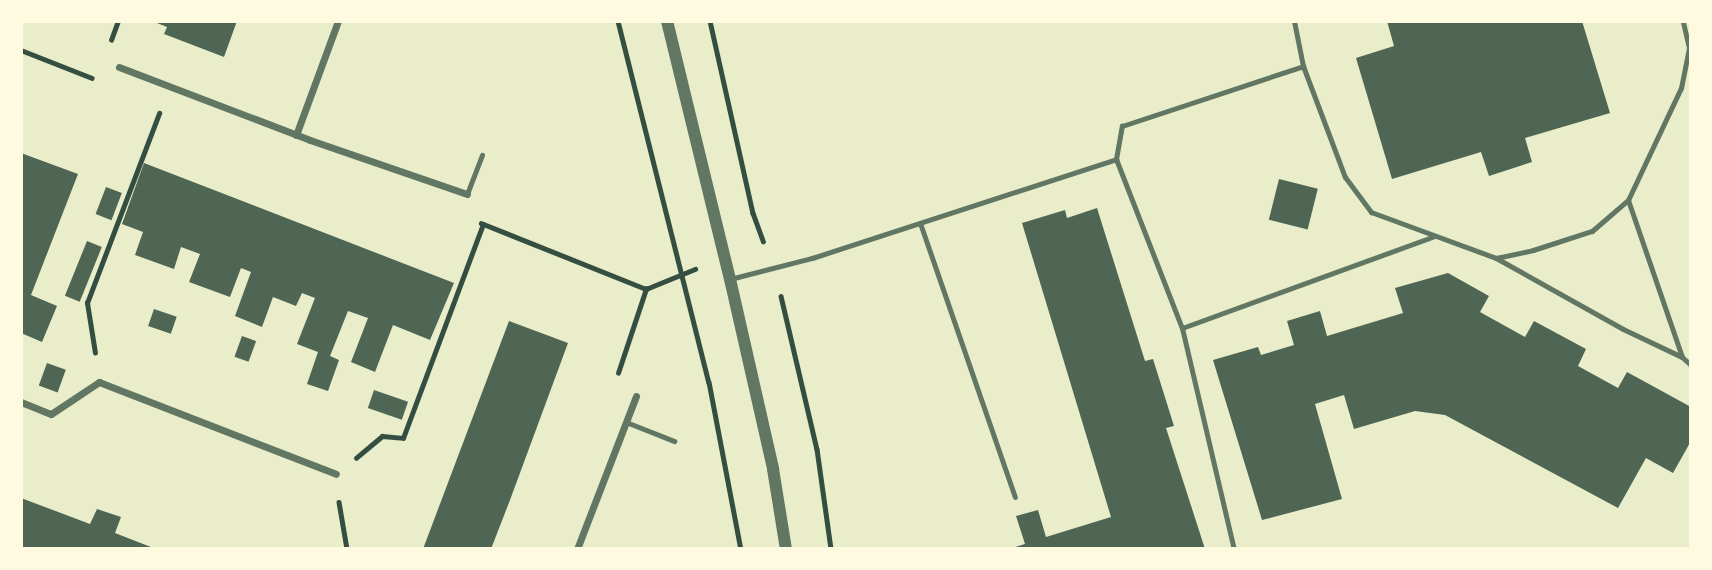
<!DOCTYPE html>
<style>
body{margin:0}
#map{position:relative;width:1712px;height:570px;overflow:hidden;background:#e9edc9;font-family:Jost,sans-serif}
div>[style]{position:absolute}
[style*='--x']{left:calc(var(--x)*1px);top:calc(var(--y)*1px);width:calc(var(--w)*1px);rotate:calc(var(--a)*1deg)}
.building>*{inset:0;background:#4f6655;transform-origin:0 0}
.path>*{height:4.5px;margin:-2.25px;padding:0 2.25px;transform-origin:2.25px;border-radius:2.25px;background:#344e41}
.service>*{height:5px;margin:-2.5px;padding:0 2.5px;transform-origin:2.5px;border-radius:2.5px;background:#617663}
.minor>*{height:7px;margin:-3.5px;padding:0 3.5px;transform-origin:3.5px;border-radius:3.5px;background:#617663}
.tertiary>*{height:12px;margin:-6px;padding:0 6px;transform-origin:6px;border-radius:6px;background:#617663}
span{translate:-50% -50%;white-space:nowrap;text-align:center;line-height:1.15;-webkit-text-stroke:5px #fefae0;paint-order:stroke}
.frame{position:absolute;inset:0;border:23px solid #fefae0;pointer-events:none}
</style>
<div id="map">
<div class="building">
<div style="clip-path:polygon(152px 21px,237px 21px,224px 57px,164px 34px,167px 27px)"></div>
<div style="clip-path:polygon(1387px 21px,1582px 21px,1610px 113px,1525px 138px,1532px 162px,1489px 176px,1481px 152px,1392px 179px,1356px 58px,1394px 46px)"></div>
<div style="clip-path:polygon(21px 153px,78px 174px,31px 295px,57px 306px,42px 342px,21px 333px)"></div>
<div style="clip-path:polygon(144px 163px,454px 283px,430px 340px,393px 325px,375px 372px,351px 362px,368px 318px,348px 311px,330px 356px,339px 360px,328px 391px,307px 384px,318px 352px,297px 344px,315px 298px,302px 293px,296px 306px,273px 297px,262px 327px,235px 316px,251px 272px,241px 268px,230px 297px,189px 282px,200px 254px,181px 247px,174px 269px,135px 255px,143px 232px,122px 224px)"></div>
<div style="left:1279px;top:179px;width:40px;height:42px;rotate:14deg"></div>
<div style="left:106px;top:187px;width:17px;height:29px;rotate:21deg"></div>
<div style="clip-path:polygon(1097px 208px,1145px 361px,1153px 359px,1174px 426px,1166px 428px,1205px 549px,1009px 549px,1025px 544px,1016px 516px,1038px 510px,1046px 537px,1111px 517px,1022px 223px,1065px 210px,1067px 218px)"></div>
<div style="left:87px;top:241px;width:16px;height:59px;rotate:22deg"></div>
<div style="clip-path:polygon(1448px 273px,1489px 296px,1480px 312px,1525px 337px,1534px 321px,1586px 349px,1578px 366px,1618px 388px,1627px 372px,1691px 407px,1691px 441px,1673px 473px,1646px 458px,1618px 508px,1445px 415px,1415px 411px,1354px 429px,1344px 395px,1315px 404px,1342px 499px,1262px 520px,1213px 360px,1258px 347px,1261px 355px,1294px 345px,1287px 321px,1320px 311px,1327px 336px,1403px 313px,1395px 288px)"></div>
<div style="left:154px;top:309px;width:24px;height:18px;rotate:19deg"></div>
<div style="clip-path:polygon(509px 321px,568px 343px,510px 500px,491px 549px,423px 549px)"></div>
<div style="left:242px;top:336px;width:15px;height:22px;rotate:20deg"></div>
<div style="left:47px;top:363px;width:20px;height:24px;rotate:20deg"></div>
<div style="left:374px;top:390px;width:36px;height:19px;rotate:19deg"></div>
<div style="clip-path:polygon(21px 498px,90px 524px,97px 509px,121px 517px,115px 533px,156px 549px,21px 549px)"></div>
</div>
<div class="path">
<div style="--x:618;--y:21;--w:372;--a:75.9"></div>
<div style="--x:709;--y:382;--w:170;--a:79.2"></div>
<div style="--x:710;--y:21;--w:197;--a:77.4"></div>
<div style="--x:753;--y:213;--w:30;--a:70"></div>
<div style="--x:111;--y:40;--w:20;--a:-70"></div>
<div style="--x:21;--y:50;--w:76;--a:21.5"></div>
<div style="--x:481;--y:223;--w:178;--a:21.8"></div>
<div style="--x:781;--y:296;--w:157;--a:76.8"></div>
<div style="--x:817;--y:449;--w:101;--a:82"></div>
<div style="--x:95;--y:353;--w:51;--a:-99.1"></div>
<div style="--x:87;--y:303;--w:203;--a:-69.2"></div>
<div style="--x:618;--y:373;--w:89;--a:-71.6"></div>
<div style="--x:646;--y:289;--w:53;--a:-22.2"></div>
<div style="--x:356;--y:458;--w:34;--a:-40"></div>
<div style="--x:382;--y:436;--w:21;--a:5"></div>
<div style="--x:403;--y:438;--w:228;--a:-69.5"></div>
<div style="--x:339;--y:502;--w:48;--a:80.3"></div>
</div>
<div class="service">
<div style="--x:1303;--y:66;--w:119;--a:69.3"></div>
<div style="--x:1345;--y:177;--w:44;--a:53.4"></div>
<div style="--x:1371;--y:212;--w:133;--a:20.2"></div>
<div style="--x:1496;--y:258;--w:38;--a:-12"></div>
<div style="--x:1533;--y:250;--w:62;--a:-17.9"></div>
<div style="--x:1592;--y:231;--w:48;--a:-40.7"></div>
<div style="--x:1628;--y:200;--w:124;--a:-64.7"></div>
<div style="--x:1681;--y:88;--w:41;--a:-78.7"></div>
<div style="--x:1689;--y:48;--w:28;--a:-103"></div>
<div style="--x:1116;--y:159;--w:181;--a:68.7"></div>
<div style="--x:1182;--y:328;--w:269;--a:-20"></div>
<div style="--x:467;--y:194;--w:42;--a:-69"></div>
<div style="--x:1628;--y:200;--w:166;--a:71"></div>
<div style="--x:920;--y:223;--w:290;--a:70.9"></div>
<div style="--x:1496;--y:258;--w:145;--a:29.2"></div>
<div style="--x:1623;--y:329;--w:65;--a:25.4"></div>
<div style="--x:1682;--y:357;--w:12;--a:42"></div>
<div style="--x:730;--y:279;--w:85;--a:-14.4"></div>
<div style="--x:812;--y:258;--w:320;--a:-18"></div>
<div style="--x:1116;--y:159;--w:34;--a:-80"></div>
<div style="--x:1122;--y:126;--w:191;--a:-18.3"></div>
<div style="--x:1303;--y:66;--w:46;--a:-101.3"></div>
<div style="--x:1182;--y:328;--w:227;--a:76.8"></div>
<div style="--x:626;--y:422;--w:52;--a:21.6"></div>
</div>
<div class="minor">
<div style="--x:119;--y:67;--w:204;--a:20.9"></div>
<div style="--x:310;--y:140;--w:166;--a:19"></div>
<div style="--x:296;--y:135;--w:121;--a:-69.8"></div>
<div style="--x:21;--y:402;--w:32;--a:22"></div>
<div style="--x:51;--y:414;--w:58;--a:-33.7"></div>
<div style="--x:99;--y:382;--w:254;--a:21.2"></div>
<div style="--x:577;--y:549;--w:164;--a:-68.9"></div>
</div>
<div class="tertiary">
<div style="--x:667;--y:21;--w:266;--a:76.3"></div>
<div style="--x:730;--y:279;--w:195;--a:77.2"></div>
<div style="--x:773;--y:469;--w:81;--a:80.8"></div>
</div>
<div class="frame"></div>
</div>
